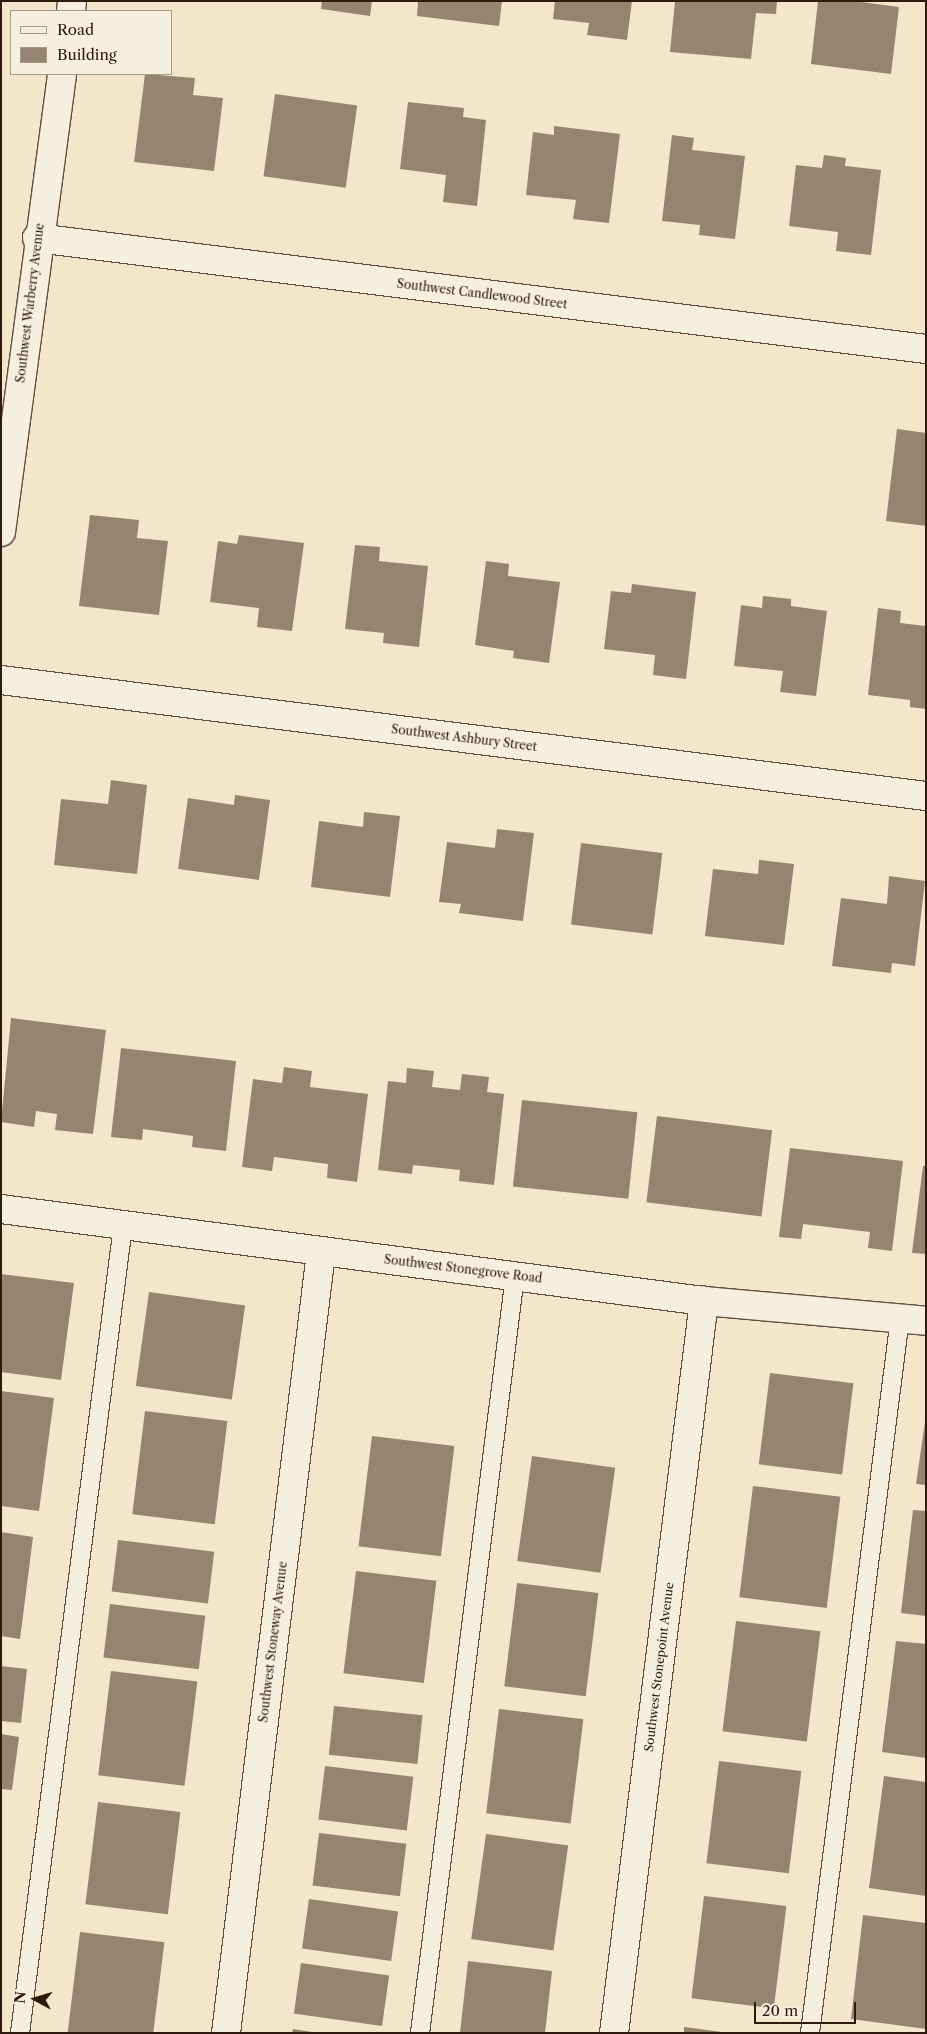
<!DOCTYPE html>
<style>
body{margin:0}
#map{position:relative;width:927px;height:2034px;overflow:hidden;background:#f3e6cb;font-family:"Libre Caslon Text",serif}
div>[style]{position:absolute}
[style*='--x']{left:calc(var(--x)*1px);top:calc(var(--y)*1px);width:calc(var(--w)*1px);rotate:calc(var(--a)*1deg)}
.building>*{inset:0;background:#958470;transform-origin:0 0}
.roads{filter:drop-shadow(1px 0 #604d3d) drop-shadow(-1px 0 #604d3d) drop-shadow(0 1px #604d3d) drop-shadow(0 -1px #604d3d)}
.lane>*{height:18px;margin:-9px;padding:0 9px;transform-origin:9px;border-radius:9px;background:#f7efdd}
.street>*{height:28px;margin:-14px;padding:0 14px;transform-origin:14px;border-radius:14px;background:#f7efdd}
span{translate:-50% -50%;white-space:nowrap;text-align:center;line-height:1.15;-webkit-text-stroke:5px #f7efdd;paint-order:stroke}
.street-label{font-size:12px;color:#2f1a0e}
.frame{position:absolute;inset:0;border:2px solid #2f1a0e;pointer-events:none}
.legend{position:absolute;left:10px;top:10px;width:162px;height:65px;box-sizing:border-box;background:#f7efdd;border:1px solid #a79a8a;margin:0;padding:6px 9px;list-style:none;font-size:15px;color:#2f1a0e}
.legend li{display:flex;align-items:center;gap:10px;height:25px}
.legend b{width:25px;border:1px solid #a79a8a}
.north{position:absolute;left:10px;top:1974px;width:50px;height:50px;-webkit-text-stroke:4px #f7efdd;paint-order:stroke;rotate:276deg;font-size:14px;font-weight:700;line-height:20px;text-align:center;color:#2f1a0e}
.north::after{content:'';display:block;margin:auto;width:18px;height:22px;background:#2f1a0e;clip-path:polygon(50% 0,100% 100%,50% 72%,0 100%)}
.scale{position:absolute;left:754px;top:2002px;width:102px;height:22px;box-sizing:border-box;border:2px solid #2f1a0e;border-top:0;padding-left:6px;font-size:15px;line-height:18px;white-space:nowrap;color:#2f1a0e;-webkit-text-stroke:4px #f7efdd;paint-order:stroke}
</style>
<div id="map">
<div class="building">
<div style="clip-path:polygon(322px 1px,372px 1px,370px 16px,321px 9px)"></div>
<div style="clip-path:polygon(418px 1px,502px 1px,499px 26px,417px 16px)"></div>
<div style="clip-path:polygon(555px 1px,632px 1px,627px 40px,587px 35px,589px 23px,553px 19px)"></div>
<div style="clip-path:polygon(675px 1px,777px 1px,776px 14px,756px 13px,751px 59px,670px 52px)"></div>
<div style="clip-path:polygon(818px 1px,854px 1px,899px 7px,891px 74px,811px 64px)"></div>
<div style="clip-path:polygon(145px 74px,195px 78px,193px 95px,223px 98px,214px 171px,134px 162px)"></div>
<div style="left:275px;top:94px;width:83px;height:83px;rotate:8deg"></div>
<div style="clip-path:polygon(408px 102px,464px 108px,463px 117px,486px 120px,477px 206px,443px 202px,446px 175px,400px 169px)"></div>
<div style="clip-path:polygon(554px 126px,620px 134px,609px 223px,573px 219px,576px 200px,526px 195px,533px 132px,554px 135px)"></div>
<div style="clip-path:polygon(672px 135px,694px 138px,692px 150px,745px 156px,735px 239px,699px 235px,700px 225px,662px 221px)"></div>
<div style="clip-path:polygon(824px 155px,846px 158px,845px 166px,881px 170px,871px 255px,836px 251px,838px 232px,789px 226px,796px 165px,822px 168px)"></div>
<div style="clip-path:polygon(897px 429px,926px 433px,926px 526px,886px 521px)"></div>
<div style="clip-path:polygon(90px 515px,139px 520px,137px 538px,168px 541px,159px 615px,79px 606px)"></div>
<div style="clip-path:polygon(239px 535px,304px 543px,292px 631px,257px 627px,259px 608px,210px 602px,218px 541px,237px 544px)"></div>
<div style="clip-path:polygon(355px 545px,380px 547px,379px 561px,428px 566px,419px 647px,383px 643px,384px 633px,345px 629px)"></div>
<div style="clip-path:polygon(486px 561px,509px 564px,508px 576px,560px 582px,549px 663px,513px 658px,514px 651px,475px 645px)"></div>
<div style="clip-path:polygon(632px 584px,696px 592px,686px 679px,653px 675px,655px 655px,604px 649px,611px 591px,631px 593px)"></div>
<div style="clip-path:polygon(763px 596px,791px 599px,791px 606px,827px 611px,816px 696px,780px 692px,783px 671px,734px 666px,741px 605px,762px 608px)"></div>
<div style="clip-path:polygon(878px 608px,901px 611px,900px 623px,926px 626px,926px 709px,910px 707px,910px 700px,868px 695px)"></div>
<div style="clip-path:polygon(111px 780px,147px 785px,137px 874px,54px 865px,61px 799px,108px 804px)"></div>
<div style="clip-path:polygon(235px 795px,270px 800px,259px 880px,178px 869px,188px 798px,234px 805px)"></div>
<div style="clip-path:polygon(364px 812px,400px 816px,390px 897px,311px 887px,319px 821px,363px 827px)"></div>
<div style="clip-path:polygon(497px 829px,534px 833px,523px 921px,459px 913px,461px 904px,439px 902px,447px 842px,495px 848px)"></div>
<div style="left:581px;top:843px;width:82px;height:82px;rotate:7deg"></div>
<div style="clip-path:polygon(759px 860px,794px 864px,784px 945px,705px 936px,713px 869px,758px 874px)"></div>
<div style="clip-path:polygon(889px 876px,925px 881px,915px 966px,892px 963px,891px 973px,832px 966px,841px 898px,887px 904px)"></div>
<div style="clip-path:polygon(11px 1018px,106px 1030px,93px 1134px,55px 1130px,57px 1114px,36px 1111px,34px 1127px,1px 1122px)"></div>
<div style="clip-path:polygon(121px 1048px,236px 1061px,226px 1151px,192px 1147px,193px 1136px,143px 1129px,142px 1140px,111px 1137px)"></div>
<div style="clip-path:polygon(284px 1067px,312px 1071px,310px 1087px,368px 1094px,357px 1182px,327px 1178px,328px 1164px,274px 1157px,272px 1171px,242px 1167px,253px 1079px,282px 1083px)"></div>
<div style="clip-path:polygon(407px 1068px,434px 1071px,432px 1087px,460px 1090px,462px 1074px,489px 1077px,487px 1092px,504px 1094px,494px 1185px,459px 1181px,460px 1170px,413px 1165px,412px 1174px,378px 1170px,388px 1081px,406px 1083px)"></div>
<div style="left:522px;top:1100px;width:116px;height:87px;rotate:6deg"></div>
<div style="left:657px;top:1116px;width:116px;height:87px;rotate:7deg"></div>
<div style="clip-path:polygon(790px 1148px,903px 1161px,892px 1251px,868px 1248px,870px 1232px,803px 1224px,801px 1239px,779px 1237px)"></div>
<div style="clip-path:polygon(923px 1166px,926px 1166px,926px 1254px,912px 1253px)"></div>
<div style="clip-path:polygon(1px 1274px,74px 1283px,61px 1380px,1px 1372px)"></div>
<div style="left:149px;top:1292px;width:97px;height:95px;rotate:8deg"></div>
<div style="left:770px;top:1373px;width:84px;height:92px;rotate:7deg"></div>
<div style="clip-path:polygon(1px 1391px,54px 1398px,39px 1511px,1px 1506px)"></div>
<div style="left:145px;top:1411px;width:83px;height:104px;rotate:7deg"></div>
<div style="clip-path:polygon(925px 1422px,926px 1422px,926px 1485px,916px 1484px)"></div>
<div style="left:372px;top:1436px;width:83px;height:111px;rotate:7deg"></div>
<div style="left:532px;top:1456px;width:84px;height:106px;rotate:8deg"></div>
<div style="left:753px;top:1486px;width:88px;height:112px;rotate:7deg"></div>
<div style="clip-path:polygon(913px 1510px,926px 1511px,926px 1616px,901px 1613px)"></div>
<div style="clip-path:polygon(1px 1532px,33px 1537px,20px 1639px,1px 1636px)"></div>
<div style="left:118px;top:1540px;width:97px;height:52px;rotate:7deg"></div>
<div style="left:356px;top:1571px;width:81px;height:103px;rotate:7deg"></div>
<div style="left:517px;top:1583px;width:82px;height:104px;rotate:7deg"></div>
<div style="left:110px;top:1604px;width:96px;height:54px;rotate:7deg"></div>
<div style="left:736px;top:1621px;width:85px;height:111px;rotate:7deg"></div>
<div style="clip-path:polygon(896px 1641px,926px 1644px,926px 1758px,882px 1752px)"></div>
<div style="clip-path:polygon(1px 1666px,27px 1669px,21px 1723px,1px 1721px)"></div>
<div style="left:111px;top:1671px;width:87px;height:105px;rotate:7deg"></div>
<div style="left:334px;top:1706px;width:89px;height:49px;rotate:6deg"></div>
<div style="left:499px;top:1709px;width:85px;height:105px;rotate:7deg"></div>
<div style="clip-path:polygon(1px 1734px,19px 1737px,12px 1790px,1px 1789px)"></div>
<div style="left:719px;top:1761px;width:83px;height:103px;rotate:7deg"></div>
<div style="left:325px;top:1766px;width:89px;height:54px;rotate:7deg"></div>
<div style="clip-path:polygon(884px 1776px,926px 1782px,926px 1896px,869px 1888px)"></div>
<div style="left:98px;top:1802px;width:83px;height:103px;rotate:7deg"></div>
<div style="left:319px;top:1833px;width:88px;height:53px;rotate:7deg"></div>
<div style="left:486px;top:1834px;width:83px;height:106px;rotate:8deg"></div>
<div style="left:704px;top:1896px;width:83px;height:103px;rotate:7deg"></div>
<div style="left:309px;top:1899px;width:90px;height:50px;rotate:8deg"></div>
<div style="clip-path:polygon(863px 1915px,926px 1923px,926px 2029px,851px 2019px)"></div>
<div style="left:80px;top:1932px;width:85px;height:102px;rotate:7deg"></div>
<div style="clip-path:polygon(468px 1961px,552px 1971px,545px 2033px,460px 2033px)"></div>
<div style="left:301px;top:1963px;width:89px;height:51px;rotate:8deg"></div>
<div style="clip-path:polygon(684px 2027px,722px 2032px,722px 2033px,684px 2033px)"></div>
<div style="clip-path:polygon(293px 2029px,312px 2032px,312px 2033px,292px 2033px)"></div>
</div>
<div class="roads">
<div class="lane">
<div style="--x:20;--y:2033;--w:814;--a:-82.73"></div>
<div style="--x:420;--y:2033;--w:763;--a:-82.85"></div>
<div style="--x:810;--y:2033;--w:721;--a:-82.83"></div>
</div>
<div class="street">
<div style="--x:71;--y:11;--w:10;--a:-84"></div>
<div style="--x:37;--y:238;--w:896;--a:7.12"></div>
<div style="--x:1;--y:532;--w:462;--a:-82.4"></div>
<div style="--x:1;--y:680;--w:932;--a:7.15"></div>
<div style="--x:1;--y:1209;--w:709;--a:7.46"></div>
<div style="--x:704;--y:1301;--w:223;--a:5.1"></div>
<div style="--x:226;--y:2033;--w:787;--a:-83.06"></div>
<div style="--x:614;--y:2033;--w:738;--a:-82.99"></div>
</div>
</div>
<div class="street-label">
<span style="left:482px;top:294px;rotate:7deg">Southwest Candlewood Street</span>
<span style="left:30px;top:303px;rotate:-83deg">Southwest Warberry Avenue</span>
<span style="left:464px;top:738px;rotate:7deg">Southwest Ashbury Street</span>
<span style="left:463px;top:1269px;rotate:7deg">Southwest Stonegrove Road</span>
<span style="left:273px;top:1642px;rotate:-83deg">Southwest Stoneway Avenue</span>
<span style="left:659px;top:1667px;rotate:-83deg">Southwest Stonepoint Avenue</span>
</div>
<div class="frame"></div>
<ul class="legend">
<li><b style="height:6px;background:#f7efdd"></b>Road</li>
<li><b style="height:14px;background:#958470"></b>Building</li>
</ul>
<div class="north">N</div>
<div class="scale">20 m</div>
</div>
